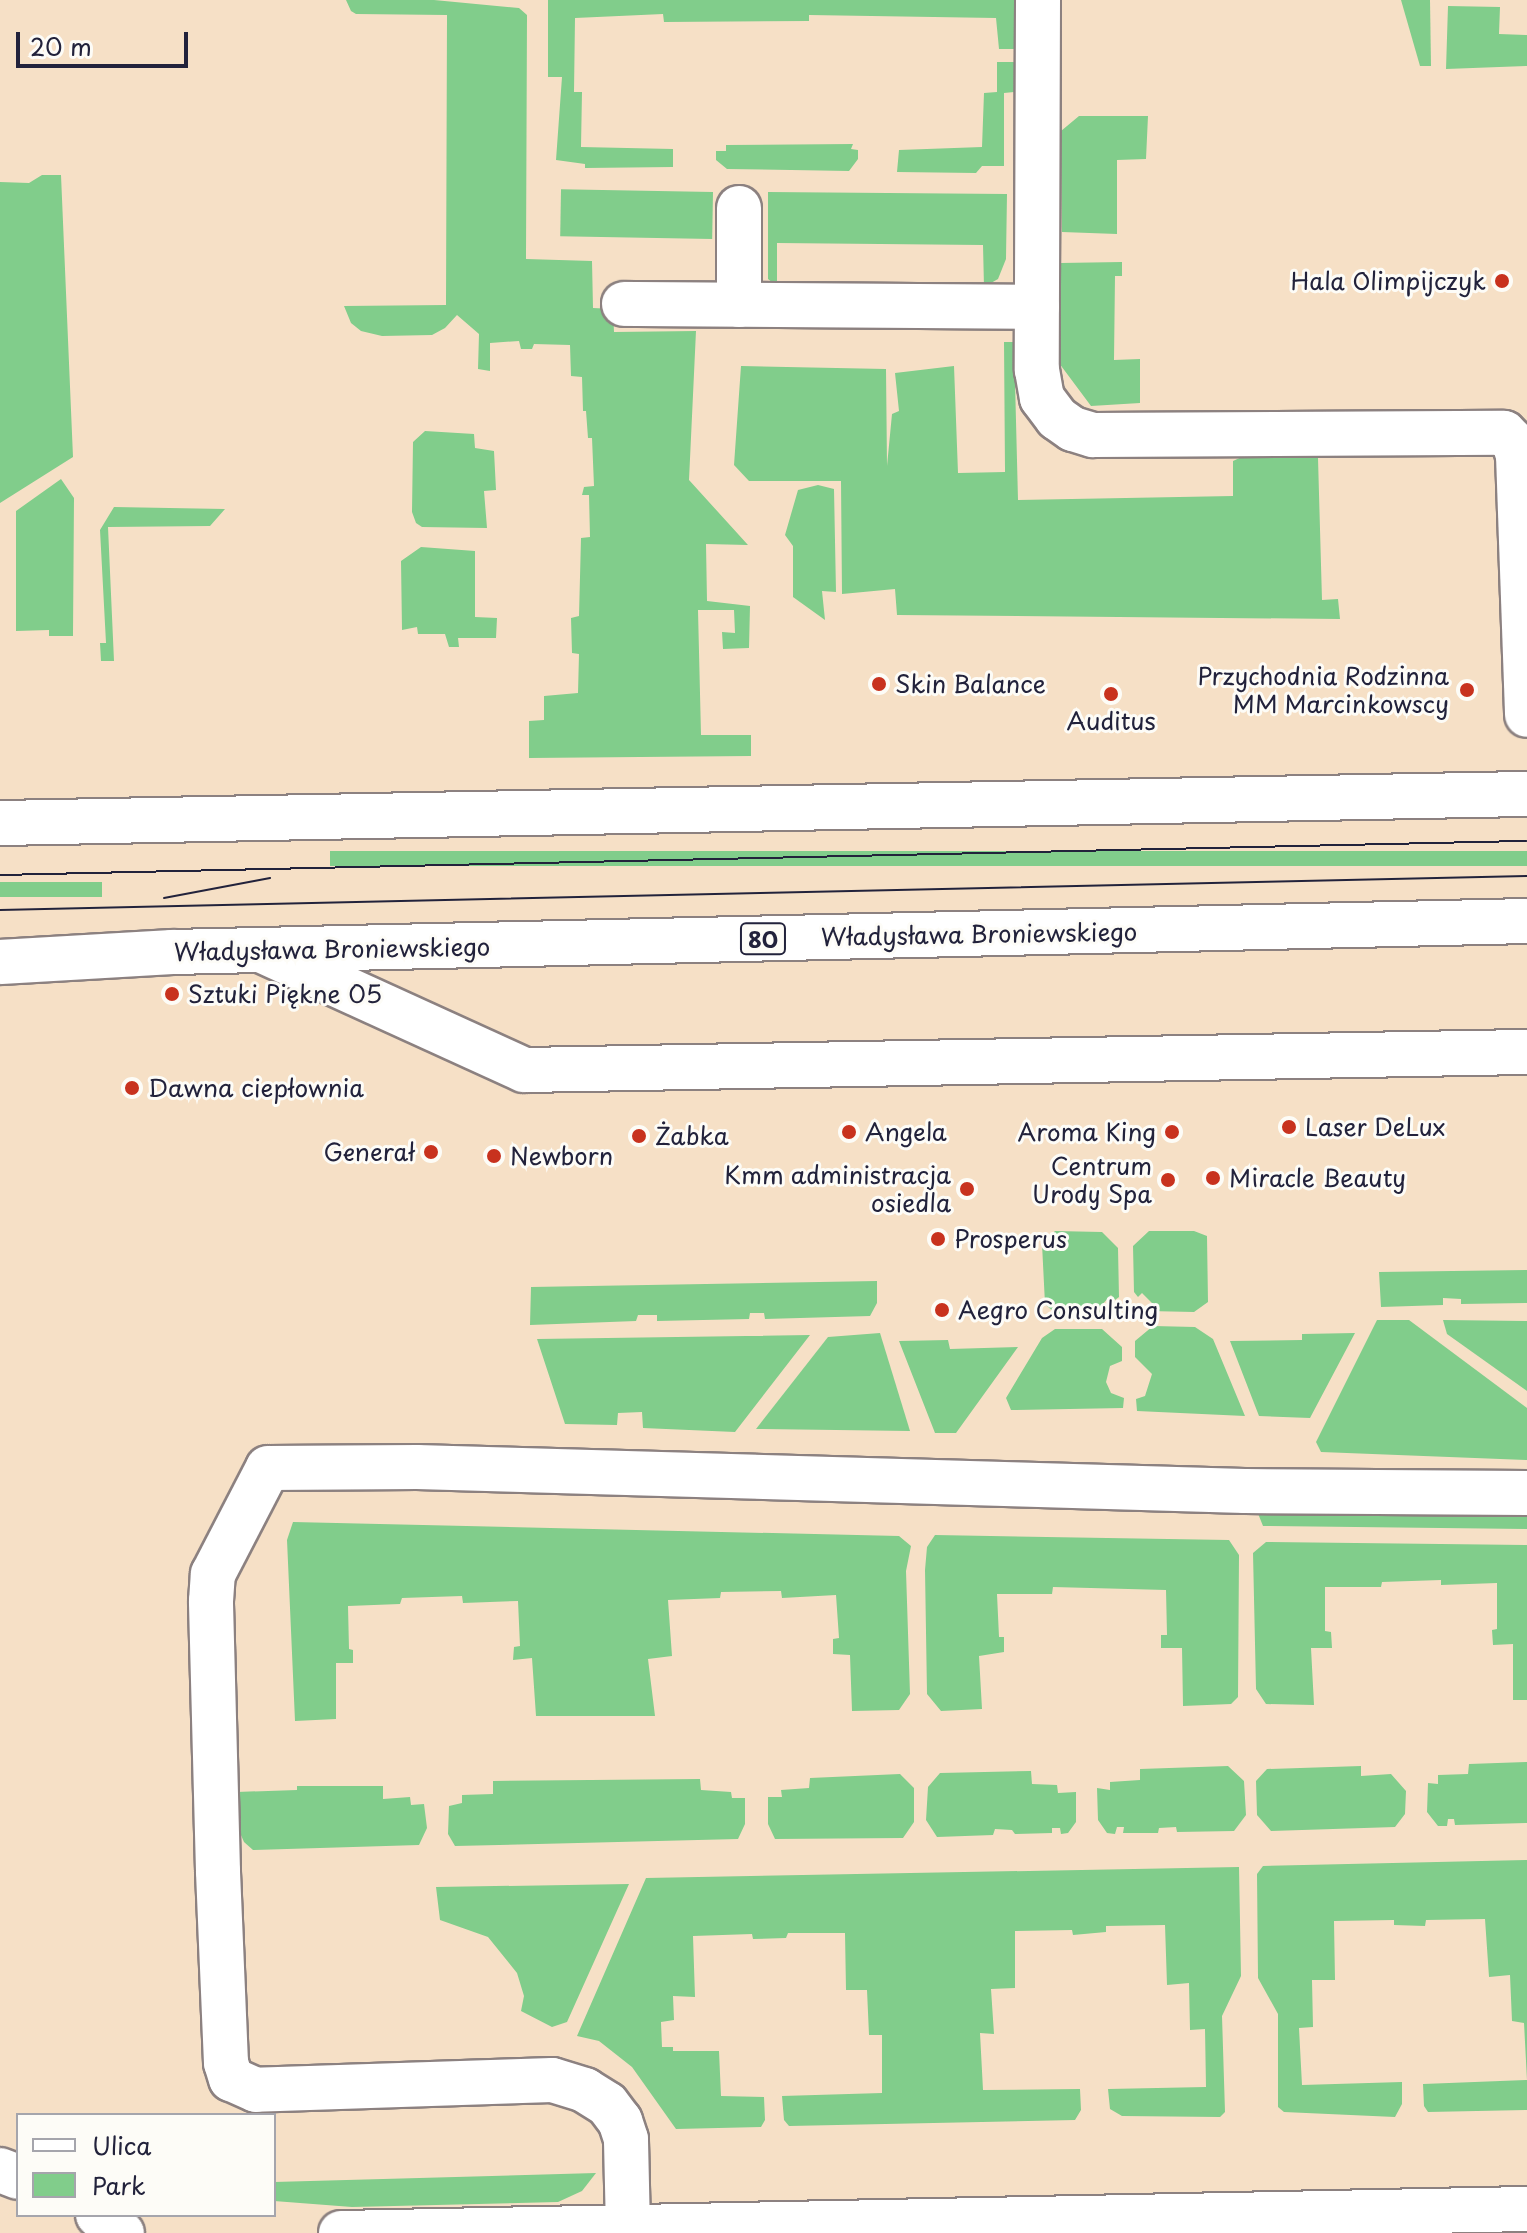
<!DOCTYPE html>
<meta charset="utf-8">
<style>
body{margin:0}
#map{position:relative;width:1527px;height:2233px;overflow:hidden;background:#f6e0c6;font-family:"Playpen Sans",sans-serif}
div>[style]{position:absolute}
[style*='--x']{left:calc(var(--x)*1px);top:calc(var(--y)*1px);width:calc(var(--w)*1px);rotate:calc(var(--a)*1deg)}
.green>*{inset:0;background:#81cd8b;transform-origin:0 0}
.roads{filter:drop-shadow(2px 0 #8c8180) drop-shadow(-2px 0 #8c8180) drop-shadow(0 2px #8c8180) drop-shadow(0 -2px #8c8180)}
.street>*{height:44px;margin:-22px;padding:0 22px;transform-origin:22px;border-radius:22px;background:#fff}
.primary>*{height:44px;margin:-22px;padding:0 22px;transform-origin:22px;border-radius:22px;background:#fff}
.tram>*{height:2px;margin:-1px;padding:0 1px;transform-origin:1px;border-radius:1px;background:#22223b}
.dots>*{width:22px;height:22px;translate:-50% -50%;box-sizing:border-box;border:4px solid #fdfcf7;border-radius:50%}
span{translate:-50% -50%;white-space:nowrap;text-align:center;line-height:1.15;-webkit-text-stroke:6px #fdfcf7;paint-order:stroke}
.shield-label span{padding:2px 6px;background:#fdfcf7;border:2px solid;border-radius:6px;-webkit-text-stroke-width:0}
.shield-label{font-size:22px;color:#22223b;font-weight:700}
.poi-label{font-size:24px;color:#22223b}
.right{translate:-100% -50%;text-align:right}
.left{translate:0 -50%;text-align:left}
.street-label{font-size:24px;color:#22223b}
.legend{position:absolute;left:16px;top:2113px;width:260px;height:104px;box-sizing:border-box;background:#fdfcf7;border:2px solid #a5a5ac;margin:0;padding:10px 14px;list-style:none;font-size:24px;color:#22223b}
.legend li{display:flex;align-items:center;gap:16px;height:40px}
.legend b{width:40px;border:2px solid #a5a5ac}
.scale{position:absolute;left:16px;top:32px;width:172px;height:36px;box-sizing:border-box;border:4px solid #22223b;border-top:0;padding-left:10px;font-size:24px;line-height:28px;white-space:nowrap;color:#22223b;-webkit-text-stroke:6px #fdfcf7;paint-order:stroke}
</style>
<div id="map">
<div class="green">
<div style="clip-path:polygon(346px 0,434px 0,519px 8px,527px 15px,526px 259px,592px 261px,593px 308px,613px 309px,614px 332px,696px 331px,689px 480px,748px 545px,706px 544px,707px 601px,750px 606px,749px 648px,723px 649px,722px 632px,735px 633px,734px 610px,698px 610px,701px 735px,751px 735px,751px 756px,529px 758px,529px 721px,544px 720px,544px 696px,578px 693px,579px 654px,572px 653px,571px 618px,579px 616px,581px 538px,590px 537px,589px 495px,582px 495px,584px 487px,594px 486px,592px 438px,588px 438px,586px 411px,583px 411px,582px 377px,571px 376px,570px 345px,534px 344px,532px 349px,521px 349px,519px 341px,490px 343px,490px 371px,478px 369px,479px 334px,457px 315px,445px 328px,432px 335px,382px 336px,361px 331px,351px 323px,344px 306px,446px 305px,447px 15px,356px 14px,351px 11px)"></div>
<div style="clip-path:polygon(548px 0,1015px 0,1015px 49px,999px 49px,996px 18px,809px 15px,809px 21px,664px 22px,663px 14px,575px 18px,574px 92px,582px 92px,581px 147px,673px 149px,673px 167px,585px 168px,585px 164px,556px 160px,562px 77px,548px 77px)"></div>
<div style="clip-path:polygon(1401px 0,1430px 0,1431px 66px,1420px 66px)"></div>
<div style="clip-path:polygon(1448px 6px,1500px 7px,1499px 34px,1527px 35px,1527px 66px,1446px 69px)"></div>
<div style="clip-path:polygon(997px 62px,1014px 62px,1014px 92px,1004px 93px,1004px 166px,982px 166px,976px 173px,897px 172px,899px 150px,982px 147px,984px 93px,997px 92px)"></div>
<div style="clip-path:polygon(1079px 116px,1148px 116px,1146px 159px,1117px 160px,1117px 234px,1062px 232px,1061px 131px)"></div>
<div style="clip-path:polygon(853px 144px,851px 149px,858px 150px,858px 159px,849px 171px,727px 169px,716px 160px,716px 151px,726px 151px,726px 145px)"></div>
<div style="clip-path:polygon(42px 175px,61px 175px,73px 457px,0 503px,0 182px,29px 183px)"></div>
<div style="left:713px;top:192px;width:47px;height:152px;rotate:91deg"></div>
<div style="clip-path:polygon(768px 192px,1007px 194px,1006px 259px,998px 279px,984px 287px,983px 245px,777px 243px,777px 286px,768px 279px)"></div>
<div style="clip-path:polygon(1122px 262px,1122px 276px,1115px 276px,1114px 360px,1140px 359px,1140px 403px,1091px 406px,1056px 359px,1060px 263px)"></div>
<div style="clip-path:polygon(1004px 342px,1014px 342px,1018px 500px,1233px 496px,1233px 461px,1246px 455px,1318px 458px,1322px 600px,1338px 599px,1340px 619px,897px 615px,895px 589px,842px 594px,841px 481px,749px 481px,734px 465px,741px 366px,886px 369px,887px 466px,892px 414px,899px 411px,895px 373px,954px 366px,958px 473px,1005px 472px)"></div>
<div style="clip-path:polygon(425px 431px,474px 434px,475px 448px,494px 451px,496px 490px,484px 491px,487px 528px,422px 527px,416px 523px,412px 512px,413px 442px)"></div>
<div style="clip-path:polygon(61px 479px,74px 498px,73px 636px,49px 636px,49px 630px,16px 631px,16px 511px)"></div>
<div style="clip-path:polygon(818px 485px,834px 489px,836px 592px,822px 591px,825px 620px,793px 597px,793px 546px,785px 535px,798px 490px)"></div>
<div style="clip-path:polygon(114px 507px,225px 509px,210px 526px,108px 527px,114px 661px,101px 661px,100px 643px,106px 643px,100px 530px)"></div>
<div style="clip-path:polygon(421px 547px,475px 551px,475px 617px,497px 618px,496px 638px,458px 638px,459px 647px,449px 647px,445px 634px,418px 634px,417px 627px,402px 630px,401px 561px)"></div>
<div style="left:1527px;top:851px;width:15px;height:1197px;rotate:90deg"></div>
<div style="left:102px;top:882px;width:15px;height:102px;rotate:90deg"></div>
<div style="clip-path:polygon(1055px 1231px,1102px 1232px,1118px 1248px,1119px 1297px,1115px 1300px,1111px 1295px,1099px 1308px,1100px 1314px,1057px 1315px,1045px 1304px,1042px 1244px)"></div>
<div style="clip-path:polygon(1149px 1231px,1194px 1231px,1207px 1236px,1208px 1302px,1194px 1312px,1148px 1311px,1154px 1305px,1142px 1293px,1138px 1297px,1134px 1292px,1133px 1246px)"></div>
<div style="clip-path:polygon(1527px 1270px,1527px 1303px,1461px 1304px,1461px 1299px,1443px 1298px,1443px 1305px,1381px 1307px,1379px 1272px)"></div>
<div style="clip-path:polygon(877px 1281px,877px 1303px,870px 1316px,765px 1319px,764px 1313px,750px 1313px,749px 1319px,657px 1321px,657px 1315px,638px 1315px,636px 1321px,530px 1325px,531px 1287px)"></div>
<div style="clip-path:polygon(1377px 1320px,1409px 1320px,1527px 1408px,1527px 1460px,1321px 1452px,1316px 1442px)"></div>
<div style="clip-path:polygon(1443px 1320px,1527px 1321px,1527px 1391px,1447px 1334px)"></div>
<div style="clip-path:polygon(1153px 1326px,1195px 1327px,1213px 1339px,1245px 1416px,1137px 1411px,1136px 1399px,1145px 1396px,1152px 1374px,1135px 1357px,1135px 1341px)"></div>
<div style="clip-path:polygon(1055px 1329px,1102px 1329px,1122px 1347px,1122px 1361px,1110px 1366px,1106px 1382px,1111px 1393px,1124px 1398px,1123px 1408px,1011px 1410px,1006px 1398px,1042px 1338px)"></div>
<div style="clip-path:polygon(880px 1333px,910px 1431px,756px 1429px,828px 1337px)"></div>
<div style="clip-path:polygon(1355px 1333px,1310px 1418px,1259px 1416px,1230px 1341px,1302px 1340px,1302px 1334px)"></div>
<div style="clip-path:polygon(810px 1335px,735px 1432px,643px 1428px,642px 1412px,618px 1413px,617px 1425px,565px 1424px,537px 1339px)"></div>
<div style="clip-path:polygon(948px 1340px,950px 1349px,1018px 1347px,956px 1433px,935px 1433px,899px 1341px)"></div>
<div style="clip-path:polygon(1255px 1506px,1527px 1515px,1527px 1529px,1263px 1526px)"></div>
<div style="clip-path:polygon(293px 1522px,899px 1536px,911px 1546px,906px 1571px,910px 1694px,899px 1710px,852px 1711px,850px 1655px,833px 1654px,833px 1639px,839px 1638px,836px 1595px,782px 1598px,781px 1591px,721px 1592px,720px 1598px,668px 1600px,672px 1656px,648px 1659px,655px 1716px,536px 1716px,532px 1658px,513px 1660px,514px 1647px,520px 1646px,518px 1601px,463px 1603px,462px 1596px,402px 1598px,400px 1604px,348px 1606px,349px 1649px,353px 1650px,353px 1663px,336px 1663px,336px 1719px,295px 1721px,287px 1540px)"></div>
<div style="clip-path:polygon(935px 1535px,1229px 1540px,1239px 1555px,1238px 1697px,1231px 1704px,1183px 1706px,1182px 1648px,1161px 1648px,1161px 1635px,1167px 1635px,1166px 1590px,1053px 1587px,1052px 1594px,997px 1594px,999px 1637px,1004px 1637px,1004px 1652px,979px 1656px,982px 1709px,941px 1711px,927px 1694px,925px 1570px,927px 1547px)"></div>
<div style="clip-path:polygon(1266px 1542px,1527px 1545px,1527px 1700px,1513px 1700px,1513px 1644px,1493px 1645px,1492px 1630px,1497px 1629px,1497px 1583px,1441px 1585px,1441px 1580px,1382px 1582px,1381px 1587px,1325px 1587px,1325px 1631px,1331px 1632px,1332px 1648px,1311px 1648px,1314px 1705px,1266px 1704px,1256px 1689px,1253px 1553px)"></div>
<div style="clip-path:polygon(1527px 1762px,1527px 1823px,1455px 1825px,1454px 1819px,1448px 1819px,1447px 1826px,1438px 1826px,1427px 1812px,1428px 1783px,1438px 1784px,1438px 1775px,1468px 1774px,1469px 1764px)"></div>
<div style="clip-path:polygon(1228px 1766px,1244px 1781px,1246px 1815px,1234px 1831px,1177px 1832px,1176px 1827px,1159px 1828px,1158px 1833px,1123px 1833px,1124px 1827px,1117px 1827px,1115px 1834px,1107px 1833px,1098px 1820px,1097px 1788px,1110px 1790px,1110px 1782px,1140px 1780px,1140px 1769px)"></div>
<div style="clip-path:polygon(1361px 1766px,1361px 1776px,1391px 1774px,1406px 1791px,1405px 1814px,1395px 1827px,1271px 1831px,1257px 1815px,1256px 1781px,1267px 1769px)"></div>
<div style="clip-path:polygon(1031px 1771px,1032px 1784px,1057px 1785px,1058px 1793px,1076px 1792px,1076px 1822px,1068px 1833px,1061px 1834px,1060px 1828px,1052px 1828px,1052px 1833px,1015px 1834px,1012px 1830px,995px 1829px,993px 1835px,937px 1837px,926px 1820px,928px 1787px,940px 1773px)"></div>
<div style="clip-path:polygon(900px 1774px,914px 1788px,914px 1822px,903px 1838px,775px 1839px,768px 1824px,768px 1797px,782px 1797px,781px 1790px,809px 1788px,810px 1778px)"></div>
<div style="clip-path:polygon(700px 1779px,701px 1790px,731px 1792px,732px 1798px,745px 1798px,745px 1824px,738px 1839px,455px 1846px,448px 1834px,449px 1806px,462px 1803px,462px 1795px,493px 1794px,493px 1781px)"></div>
<div style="clip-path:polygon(297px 1786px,383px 1786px,383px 1799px,410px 1797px,411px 1805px,424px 1804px,427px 1828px,419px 1845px,253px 1850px,244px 1842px,237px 1826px,237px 1792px,297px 1790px)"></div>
<div style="clip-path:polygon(1527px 1860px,1527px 2110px,1428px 2112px,1424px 2106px,1423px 2084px,1527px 2080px,1524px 2023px,1512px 2021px,1510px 1975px,1489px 1977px,1485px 1919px,1426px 1920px,1425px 1926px,1394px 1925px,1394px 1920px,1334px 1921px,1335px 1980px,1312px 1980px,1313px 2027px,1299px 2028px,1302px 2085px,1402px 2082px,1402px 2104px,1395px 2117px,1284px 2112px,1278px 2107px,1278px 2014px,1258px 1978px,1257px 1874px,1263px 1866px)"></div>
<div style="clip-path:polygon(1239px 1867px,1241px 1976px,1222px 2016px,1225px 2112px,1220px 2117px,1122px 2116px,1110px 2109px,1108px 2089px,1206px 2087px,1205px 2029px,1190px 2030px,1189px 1983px,1167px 1985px,1165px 1925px,1106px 1926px,1106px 1932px,1073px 1935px,1072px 1930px,1015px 1931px,1015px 1988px,991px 1989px,994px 2034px,980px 2033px,983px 2090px,1080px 2089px,1081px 2110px,1075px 2120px,789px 2126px,784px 2120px,782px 2096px,882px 2093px,882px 2035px,869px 2035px,867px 1990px,846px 1990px,845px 1933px,788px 1933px,786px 1938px,753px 1939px,752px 1934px,693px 1936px,695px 1997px,673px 1996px,674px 2020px,661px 2022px,662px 2047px,673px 2047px,673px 2051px,719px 2051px,721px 2096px,764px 2097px,765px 2120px,761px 2127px,676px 2129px,632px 2067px,599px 2041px,577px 2036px,646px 1878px)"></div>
<div style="clip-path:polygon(629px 1884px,567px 2022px,552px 2027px,521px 2011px,524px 1996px,517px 1973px,488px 1937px,440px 1920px,436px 1887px)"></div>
<div style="clip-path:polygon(596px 2173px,582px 2191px,558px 2202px,352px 2207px,274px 2201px,274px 2182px)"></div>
</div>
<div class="roads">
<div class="street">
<div style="--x:1038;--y:0;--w:370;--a:90.2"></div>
<div style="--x:1037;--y:370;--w:28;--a:80"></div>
<div style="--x:1042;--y:398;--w:25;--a:53"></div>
<div style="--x:1057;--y:418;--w:19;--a:35"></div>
<div style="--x:1073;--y:429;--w:21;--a:17"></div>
<div style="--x:1093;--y:435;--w:411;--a:-0.3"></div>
<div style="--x:1504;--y:433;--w:14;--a:45"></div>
<div style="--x:1514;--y:443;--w:13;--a:72"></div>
<div style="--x:1518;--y:455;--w:260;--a:88"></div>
<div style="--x:739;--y:208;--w:97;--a:90"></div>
<div style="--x:624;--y:304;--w:413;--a:0.4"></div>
<div style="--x:263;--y:951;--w:287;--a:24.5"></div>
<div style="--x:524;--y:1070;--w:1003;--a:-1.03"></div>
<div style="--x:0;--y:2170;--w:19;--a:21"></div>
<div style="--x:98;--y:2215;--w:30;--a:37"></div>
<div style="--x:628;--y:2229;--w:90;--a:-91.3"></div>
<div style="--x:626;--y:2139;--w:19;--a:-108"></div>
<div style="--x:620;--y:2121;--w:21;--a:-127"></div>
<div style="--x:607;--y:2104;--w:26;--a:-148"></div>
<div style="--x:585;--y:2090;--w:34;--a:-163"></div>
<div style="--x:552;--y:2080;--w:296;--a:178.1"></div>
<div style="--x:256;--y:2090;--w:27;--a:-156"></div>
<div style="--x:231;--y:2079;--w:17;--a:-107"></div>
<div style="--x:226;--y:2063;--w:192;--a:-92.4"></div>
<div style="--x:218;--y:1871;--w:270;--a:-91.5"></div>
<div style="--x:211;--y:1601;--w:27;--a:-86"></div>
<div style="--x:213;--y:1574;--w:119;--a:-62.6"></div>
<div style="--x:268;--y:1468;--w:149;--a:-0.4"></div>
<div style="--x:417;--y:1467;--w:828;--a:1.66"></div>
<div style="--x:1245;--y:1491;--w:282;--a:0.4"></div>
<div style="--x:341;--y:2233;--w:1186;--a:-1.16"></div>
</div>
<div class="primary">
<div style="--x:0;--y:823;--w:1527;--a:-1.09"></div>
<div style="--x:0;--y:962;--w:172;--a:-3.3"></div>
<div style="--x:172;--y:952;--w:1355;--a:-1.31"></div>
</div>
</div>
<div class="tram">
<div style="--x:0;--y:875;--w:1527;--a:-1.28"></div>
<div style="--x:164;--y:898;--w:108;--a:-10.7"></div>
<div style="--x:0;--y:910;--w:1527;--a:-1.28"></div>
</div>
<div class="dots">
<div style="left:1502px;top:281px;background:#c8321e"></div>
<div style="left:879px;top:684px;background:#c8321e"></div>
<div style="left:1467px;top:690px;background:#c8321e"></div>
<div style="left:1111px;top:694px;background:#c8321e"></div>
<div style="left:172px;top:994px;background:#c8321e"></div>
<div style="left:132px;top:1088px;background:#c8321e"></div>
<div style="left:1289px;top:1127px;background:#c8321e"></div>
<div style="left:849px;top:1132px;background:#c8321e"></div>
<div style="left:1172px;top:1132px;background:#c8321e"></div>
<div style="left:639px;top:1136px;background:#c8321e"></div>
<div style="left:431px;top:1152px;background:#c8321e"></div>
<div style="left:494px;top:1156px;background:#c8321e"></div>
<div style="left:1213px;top:1178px;background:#c8321e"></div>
<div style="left:1168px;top:1180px;background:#c8321e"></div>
<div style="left:967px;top:1189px;background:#c8321e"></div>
<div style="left:938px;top:1239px;background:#c8321e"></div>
<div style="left:942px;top:1310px;background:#c8321e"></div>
</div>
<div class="shield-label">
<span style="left:763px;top:939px">80</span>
</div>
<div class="poi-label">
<span class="right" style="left:1486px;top:281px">Hala Olimpijczyk</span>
<span class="right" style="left:1449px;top:690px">Przychodnia Rodzinna<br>MM Marcinkowscy</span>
<span class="left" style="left:895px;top:684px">Skin Balance</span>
<span style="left:1111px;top:721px">Auditus</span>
<span class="left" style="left:188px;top:994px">Sztuki Piękne 05</span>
<span class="left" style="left:148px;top:1088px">Dawna ciepłownia</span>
<span class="left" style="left:1305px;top:1127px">Laser DeLux</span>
<span class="left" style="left:865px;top:1132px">Angela</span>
<span class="right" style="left:1156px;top:1132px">Aroma King</span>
<span class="left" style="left:655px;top:1136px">Żabka</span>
<span class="right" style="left:415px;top:1152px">Generał</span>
<span class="left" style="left:510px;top:1156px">Newborn</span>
<span class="right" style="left:1152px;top:1180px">Centrum<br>Urody Spa</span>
<span class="right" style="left:951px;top:1189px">Kmm administracja<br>osiedla</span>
<span class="left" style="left:1229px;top:1178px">Miracle Beauty</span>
<span class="left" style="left:954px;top:1239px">Prosperus</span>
<span class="left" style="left:958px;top:1310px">Aegro Consulting</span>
</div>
<div class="street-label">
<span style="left:979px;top:934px;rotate:-1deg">Władysława Broniewskiego</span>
<span style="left:332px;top:949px;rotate:-1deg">Władysława Broniewskiego</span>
</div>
<ul class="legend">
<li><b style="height:10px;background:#fff"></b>Ulica</li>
<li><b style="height:22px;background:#81cd8b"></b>Park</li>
</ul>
<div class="scale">20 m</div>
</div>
